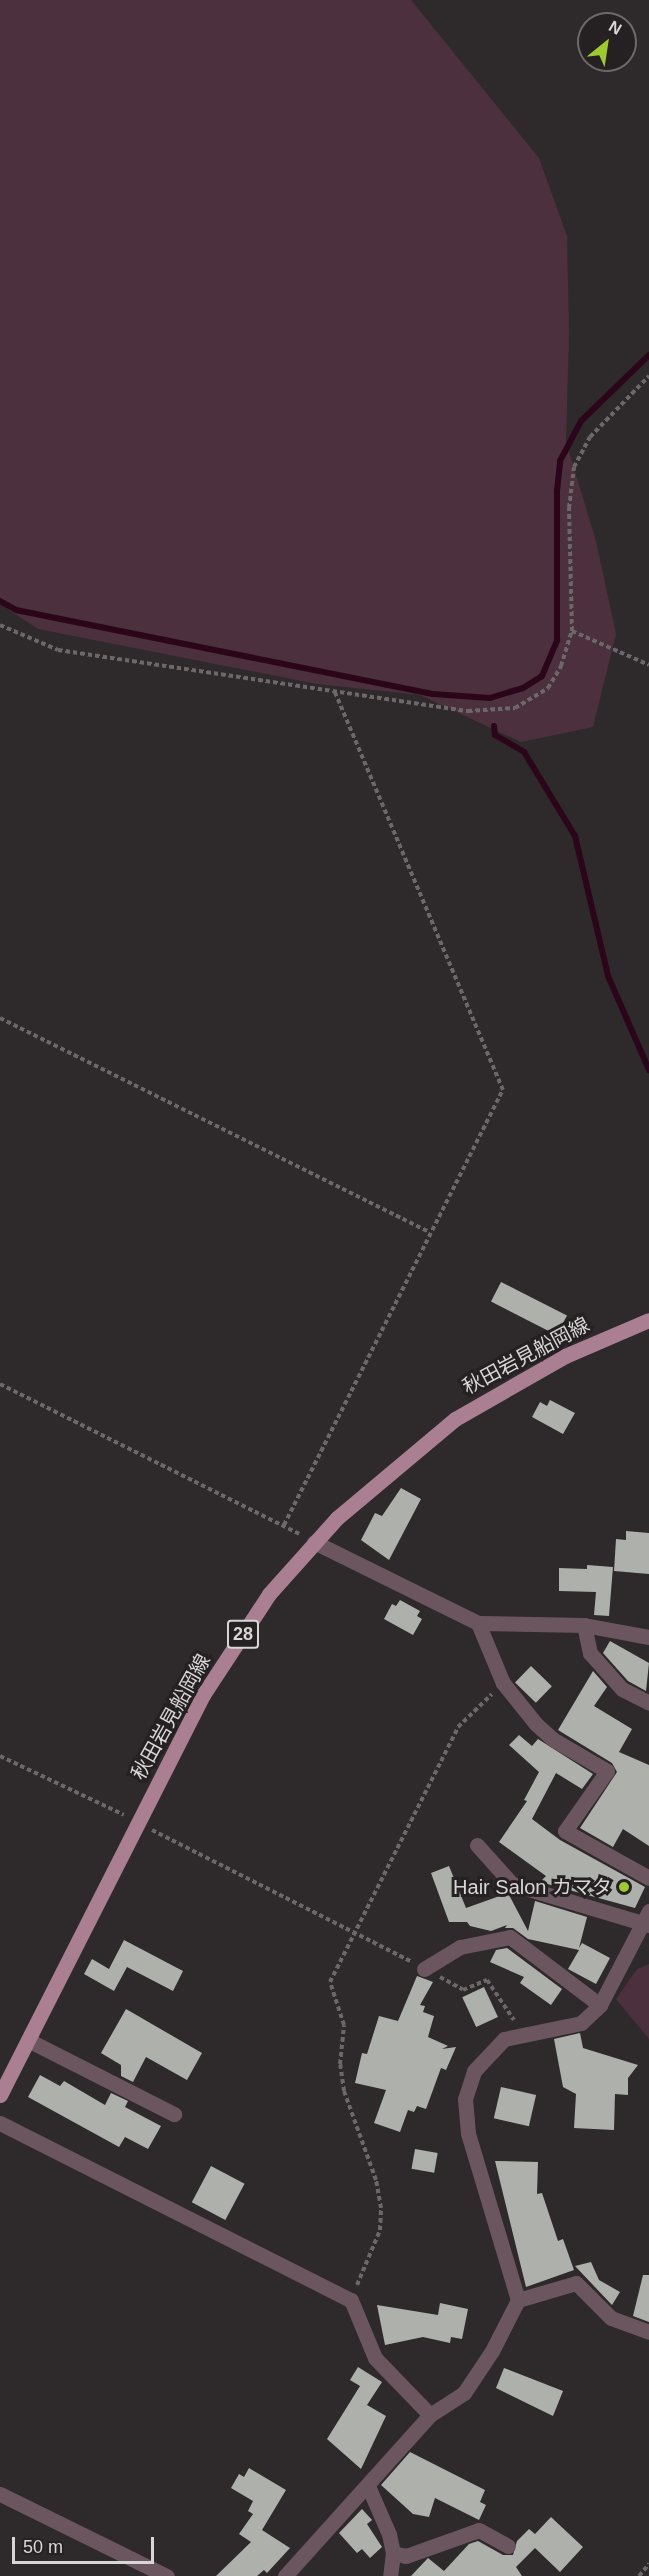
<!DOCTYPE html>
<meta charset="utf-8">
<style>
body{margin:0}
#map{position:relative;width:649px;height:2576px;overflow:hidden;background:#2e292b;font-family:Helvetica,"Noto Sans JP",sans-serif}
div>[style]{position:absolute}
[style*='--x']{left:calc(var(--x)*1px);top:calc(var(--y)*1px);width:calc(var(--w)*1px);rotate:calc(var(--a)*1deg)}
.green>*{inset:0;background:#4c303d}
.stream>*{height:6px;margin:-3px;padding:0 3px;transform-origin:3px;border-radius:3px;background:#2b0519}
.building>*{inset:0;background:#aeb1ab;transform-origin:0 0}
.path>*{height:4px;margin-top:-2px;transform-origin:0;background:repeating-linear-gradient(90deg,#6c6869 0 4.5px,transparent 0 7.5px)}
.minor>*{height:15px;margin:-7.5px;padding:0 7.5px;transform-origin:7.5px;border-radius:7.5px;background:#6b565f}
.major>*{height:15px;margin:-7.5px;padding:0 7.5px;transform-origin:7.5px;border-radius:7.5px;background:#aa7f92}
.dots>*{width:16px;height:16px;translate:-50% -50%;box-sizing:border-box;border:3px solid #252022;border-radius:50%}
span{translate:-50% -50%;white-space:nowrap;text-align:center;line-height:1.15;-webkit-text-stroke:6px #252022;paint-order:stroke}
.shield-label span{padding:2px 4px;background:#252022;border:2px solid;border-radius:4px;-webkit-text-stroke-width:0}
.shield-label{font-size:18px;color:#d9d6d7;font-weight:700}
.street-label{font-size:20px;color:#d9d6d7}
.poi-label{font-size:20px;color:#d9d6d7}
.right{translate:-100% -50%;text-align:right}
.north{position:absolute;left:577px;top:12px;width:60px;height:60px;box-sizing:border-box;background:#252022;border:2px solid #6d696a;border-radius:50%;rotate:30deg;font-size:16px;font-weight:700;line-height:24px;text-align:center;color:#d9d6d7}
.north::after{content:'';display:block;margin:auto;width:21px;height:27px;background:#9dca30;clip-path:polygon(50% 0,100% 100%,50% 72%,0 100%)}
.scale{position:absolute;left:12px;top:2537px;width:142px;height:27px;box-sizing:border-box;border:3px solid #d9d6d7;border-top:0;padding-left:8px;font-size:18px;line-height:21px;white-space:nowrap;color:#d9d6d7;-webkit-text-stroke:4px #252022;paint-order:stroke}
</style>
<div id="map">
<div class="green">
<div style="clip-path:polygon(0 0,411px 0,539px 158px,567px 236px,569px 334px,566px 442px,596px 541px,616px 634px,593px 727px,521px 742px,420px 695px,317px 684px,38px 629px,0 604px)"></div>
<div style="clip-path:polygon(649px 1964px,649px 2039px,616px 1999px,637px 1969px)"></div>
</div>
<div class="stream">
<div style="--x:0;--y:601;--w:18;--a:29"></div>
<div style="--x:16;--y:610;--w:425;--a:11.4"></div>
<div style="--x:433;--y:694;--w:57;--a:4"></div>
<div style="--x:490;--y:698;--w:34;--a:-17"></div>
<div style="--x:523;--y:688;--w:22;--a:-32"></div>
<div style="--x:542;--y:676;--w:39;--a:-67"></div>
<div style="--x:557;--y:640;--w:149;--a:-90"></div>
<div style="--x:557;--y:491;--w:30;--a:-84"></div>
<div style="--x:560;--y:461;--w:45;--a:-62.3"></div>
<div style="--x:581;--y:421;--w:95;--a:-44.1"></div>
<div style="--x:494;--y:726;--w:9;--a:84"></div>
<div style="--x:495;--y:735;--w:34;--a:30"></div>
<div style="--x:524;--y:752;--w:98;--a:58.7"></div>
<div style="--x:575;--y:836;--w:144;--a:76.7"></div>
<div style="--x:608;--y:976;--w:103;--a:66.4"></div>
</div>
<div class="building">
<div style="left:501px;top:1282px;width:74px;height:22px;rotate:27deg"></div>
<div style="clip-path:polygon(550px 1400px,575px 1413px,563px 1434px,532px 1417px,540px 1402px,547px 1406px)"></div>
<div style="clip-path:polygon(401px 1488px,421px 1499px,389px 1560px,361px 1540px,375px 1513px,382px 1516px)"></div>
<div style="clip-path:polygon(626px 1531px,649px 1533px,649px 1574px,614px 1571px,616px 1539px,626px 1540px)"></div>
<div style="clip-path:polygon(587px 1565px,613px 1567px,609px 1616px,594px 1615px,596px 1592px,559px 1591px,559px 1568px,587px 1569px)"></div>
<div style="clip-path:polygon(400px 1600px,420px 1611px,417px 1616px,422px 1619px,413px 1635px,384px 1619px,392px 1604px,396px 1606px)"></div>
<div style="clip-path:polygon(610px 1641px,649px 1663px,646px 1691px,628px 1681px,603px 1653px)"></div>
<div style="left:531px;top:1666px;width:29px;height:23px;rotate:44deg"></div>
<div style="clip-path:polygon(593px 1671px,607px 1687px,594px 1706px,632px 1729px,619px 1752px,649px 1765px,649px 1846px,623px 1829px,613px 1847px,580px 1828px,617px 1772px,612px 1763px,558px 1730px)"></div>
<div style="clip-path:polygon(519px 1735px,532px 1746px,538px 1739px,593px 1774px,582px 1789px,556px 1773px,532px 1819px,560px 1840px,645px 1887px,635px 1908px,540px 1882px,546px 1876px,499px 1842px,527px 1801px,524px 1800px,539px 1772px,509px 1745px)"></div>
<div style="clip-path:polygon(449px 1866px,466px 1908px,508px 1893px,528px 1931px,535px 1901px,587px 1917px,579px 1948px,582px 1943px,610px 1958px,596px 1984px,568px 1969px,579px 1950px,528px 1939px,513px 1928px,505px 1928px,507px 1925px,491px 1931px,470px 1926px,467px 1922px,449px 1922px,431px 1873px)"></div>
<div style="clip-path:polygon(124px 1940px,183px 1971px,173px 1991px,127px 1967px,114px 1991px,84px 1974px,92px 1959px,109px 1969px)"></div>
<div style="clip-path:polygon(507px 1948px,562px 1989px,551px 2005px,520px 1983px,524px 1977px,490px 1962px,496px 1950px)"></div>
<div style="clip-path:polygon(417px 1976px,433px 1982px,420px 2005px,425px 2006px,423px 2012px,434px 2016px,428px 2037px,448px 2046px,442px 2049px,456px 2047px,446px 2070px,441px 2068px,426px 2109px,417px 2106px,414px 2112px,408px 2110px,400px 2132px,374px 2123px,386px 2090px,355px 2083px,362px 2053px,367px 2054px,379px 2016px,398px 2021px)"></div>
<div style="left:484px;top:1987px;width:33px;height:24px;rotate:65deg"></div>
<div style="clip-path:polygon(126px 2009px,202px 2053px,187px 2080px,146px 2057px,133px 2082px,121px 2076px,121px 2065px,101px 2053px)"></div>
<div style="clip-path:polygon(580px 2033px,583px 2048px,638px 2065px,628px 2078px,628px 2095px,615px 2094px,614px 2130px,574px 2128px,576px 2094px,563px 2087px,554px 2039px)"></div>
<div style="clip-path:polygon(40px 2075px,60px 2086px,64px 2081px,105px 2105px,111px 2093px,128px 2101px,125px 2107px,161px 2126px,148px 2149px,125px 2137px,119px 2147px,28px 2097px)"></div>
<div style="left:501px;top:2087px;width:36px;height:32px;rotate:13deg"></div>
<div style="left:415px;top:2149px;width:23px;height:20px;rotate:10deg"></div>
<div style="clip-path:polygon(495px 2161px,538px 2162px,537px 2194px,542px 2193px,558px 2241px,563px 2239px,574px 2270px,526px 2287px)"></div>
<div style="left:211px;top:2166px;width:38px;height:41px;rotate:28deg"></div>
<div style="clip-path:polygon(591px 2262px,599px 2280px,620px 2292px,612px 2305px,575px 2266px)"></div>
<div style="clip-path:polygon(643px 2275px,649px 2275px,649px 2322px,633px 2316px)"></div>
<div style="clip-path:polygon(440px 2303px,468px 2309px,462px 2339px,451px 2337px,450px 2343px,423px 2337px,385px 2345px,377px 2305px,438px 2315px)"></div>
<div style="clip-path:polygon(358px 2367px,382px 2382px,367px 2405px,386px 2416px,361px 2469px,327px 2439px,360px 2386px,350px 2380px)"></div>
<div style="clip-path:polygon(504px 2368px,563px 2391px,553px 2416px,496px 2388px)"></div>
<div style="clip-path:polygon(410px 2452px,485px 2490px,480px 2502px,486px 2505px,479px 2520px,435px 2498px,429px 2517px,413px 2514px,381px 2485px)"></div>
<div style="clip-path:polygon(249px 2468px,286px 2490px,262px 2530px,290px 2548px,267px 2573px,264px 2570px,257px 2576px,216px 2576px,251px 2542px,239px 2534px,253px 2514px,248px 2511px,253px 2501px,231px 2488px,239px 2474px,244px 2477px)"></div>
<div style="clip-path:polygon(362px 2509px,372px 2520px,367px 2524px,382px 2547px,370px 2558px,362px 2549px,357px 2553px,339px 2533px)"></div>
<div style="clip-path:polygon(551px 2517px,583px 2547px,560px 2572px,535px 2548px,516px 2567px,522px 2576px,411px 2576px,428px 2558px,444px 2571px,469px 2544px,478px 2541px,503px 2555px,513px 2555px,517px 2541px,529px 2529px,535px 2534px)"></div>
</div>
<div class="path">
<div style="--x:0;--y:625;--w:63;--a:23.3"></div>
<div style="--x:58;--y:650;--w:415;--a:8.5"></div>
<div style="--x:468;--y:711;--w:47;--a:-3.7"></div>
<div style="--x:515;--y:708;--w:39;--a:-31"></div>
<div style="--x:548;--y:688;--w:26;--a:-59"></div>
<div style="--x:561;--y:666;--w:37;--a:-73"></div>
<div style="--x:572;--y:631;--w:123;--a:-91.4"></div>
<div style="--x:569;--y:508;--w:41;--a:-83"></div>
<div style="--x:574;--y:467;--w:34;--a:-62"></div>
<div style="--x:590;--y:437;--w:85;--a:-46"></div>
<div style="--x:572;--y:631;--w:84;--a:23.8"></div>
<div style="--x:0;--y:1018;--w:479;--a:26.5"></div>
<div style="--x:0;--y:1384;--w:335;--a:26.6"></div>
<div style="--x:284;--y:1525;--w:487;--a:-63.3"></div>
<div style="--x:503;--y:1090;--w:434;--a:-112.9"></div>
<div style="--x:0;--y:1756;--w:137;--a:25.4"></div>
<div style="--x:152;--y:1830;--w:292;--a:26.9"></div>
<div style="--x:440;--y:1977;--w:26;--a:29"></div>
<div style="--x:463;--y:1990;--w:26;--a:-23"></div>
<div style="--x:487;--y:1980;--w:48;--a:56"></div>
<div style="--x:357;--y:2285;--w:60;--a:-67.3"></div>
<div style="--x:380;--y:2230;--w:22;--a:-87"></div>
<div style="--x:381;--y:2208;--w:28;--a:-100"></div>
<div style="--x:376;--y:2180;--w:95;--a:-109.8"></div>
<div style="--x:344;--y:2091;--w:27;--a:-98"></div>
<div style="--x:340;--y:2064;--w:39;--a:-84"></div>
<div style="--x:344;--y:2025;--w:45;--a:-108"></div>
<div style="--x:330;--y:1982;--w:285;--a:-63.3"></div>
<div style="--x:458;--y:1727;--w:47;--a:-44.1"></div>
<div style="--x:639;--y:2576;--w:16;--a:-50"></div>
</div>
<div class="minor">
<div style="--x:314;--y:1542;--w:183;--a:26.3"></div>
<div style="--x:478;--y:1623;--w:106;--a:1.1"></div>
<div style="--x:584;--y:1625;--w:66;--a:10.5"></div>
<div style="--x:478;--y:1623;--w:65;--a:67.4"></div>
<div style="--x:503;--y:1683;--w:53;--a:51.2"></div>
<div style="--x:536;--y:1724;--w:24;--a:42"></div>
<div style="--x:554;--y:1740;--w:61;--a:30.3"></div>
<div style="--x:607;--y:1771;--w:73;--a:125"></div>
<div style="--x:565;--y:1831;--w:96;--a:29.2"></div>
<div style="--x:584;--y:1625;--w:29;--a:78"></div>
<div style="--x:590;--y:1653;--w:48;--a:48.4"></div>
<div style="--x:622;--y:1689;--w:30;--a:27"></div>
<div style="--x:477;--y:1845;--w:52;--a:48.1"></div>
<div style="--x:512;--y:1884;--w:143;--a:16.7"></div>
<div style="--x:424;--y:1969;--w:42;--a:-31.4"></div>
<div style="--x:460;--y:1947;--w:51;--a:-11.3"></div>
<div style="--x:510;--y:1937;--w:113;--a:37.1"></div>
<div style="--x:28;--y:2040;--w:164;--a:26.9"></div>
<div style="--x:0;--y:2123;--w:393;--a:26.8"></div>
<div style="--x:351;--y:2300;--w:63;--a:67.5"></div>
<div style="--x:375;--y:2358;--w:79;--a:46"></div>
<div style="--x:518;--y:2300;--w:60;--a:-16.3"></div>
<div style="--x:576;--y:2283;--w:49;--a:45"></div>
<div style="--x:611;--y:2318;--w:40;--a:20.2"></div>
<div style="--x:368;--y:2486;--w:52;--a:66.4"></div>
<div style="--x:389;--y:2534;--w:19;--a:78"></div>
<div style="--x:393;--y:2553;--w:23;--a:97"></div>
<div style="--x:0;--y:2494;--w:186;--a:26.2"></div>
<div style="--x:393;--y:2553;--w:13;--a:13"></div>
<div style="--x:406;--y:2556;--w:77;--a:-19.6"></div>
<div style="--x:479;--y:2530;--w:33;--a:29"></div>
<div style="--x:285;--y:2576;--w:217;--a:-48"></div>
<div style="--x:430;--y:2415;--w:40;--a:-32.9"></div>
<div style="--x:464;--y:2393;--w:50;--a:-56.3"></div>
<div style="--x:492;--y:2351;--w:57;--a:-63"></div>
<div style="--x:518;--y:2300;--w:174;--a:-106.7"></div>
<div style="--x:468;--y:2133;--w:34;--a:-95"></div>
<div style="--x:465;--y:2099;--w:29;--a:-72"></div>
<div style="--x:474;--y:2071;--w:44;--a:-46.8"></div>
<div style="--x:504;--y:2039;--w:79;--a:-11.7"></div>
<div style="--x:581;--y:2023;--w:26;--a:-43"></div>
<div style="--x:600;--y:2005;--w:106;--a:-62.5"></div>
</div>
<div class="major">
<div style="--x:0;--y:2095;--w:449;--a:-63.1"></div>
<div style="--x:203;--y:1695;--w:121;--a:-56.8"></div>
<div style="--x:269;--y:1594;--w:102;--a:-48.2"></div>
<div style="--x:337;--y:1518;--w:154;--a:-40"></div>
<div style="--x:455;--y:1419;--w:127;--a:-29.8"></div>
<div style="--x:565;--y:1356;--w:91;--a:-23.2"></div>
</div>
<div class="dots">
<div style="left:624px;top:1887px;background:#9dca30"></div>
</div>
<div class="shield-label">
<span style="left:243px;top:1634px">28</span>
</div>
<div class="street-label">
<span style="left:526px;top:1356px;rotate:-28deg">秋田岩見船岡線</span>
<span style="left:171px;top:1717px;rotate:-61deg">秋田岩見船岡線</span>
</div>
<div class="poi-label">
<span class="right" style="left:612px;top:1887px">Hair Salon カマタ</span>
</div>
<div class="north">N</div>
<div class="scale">50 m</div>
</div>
